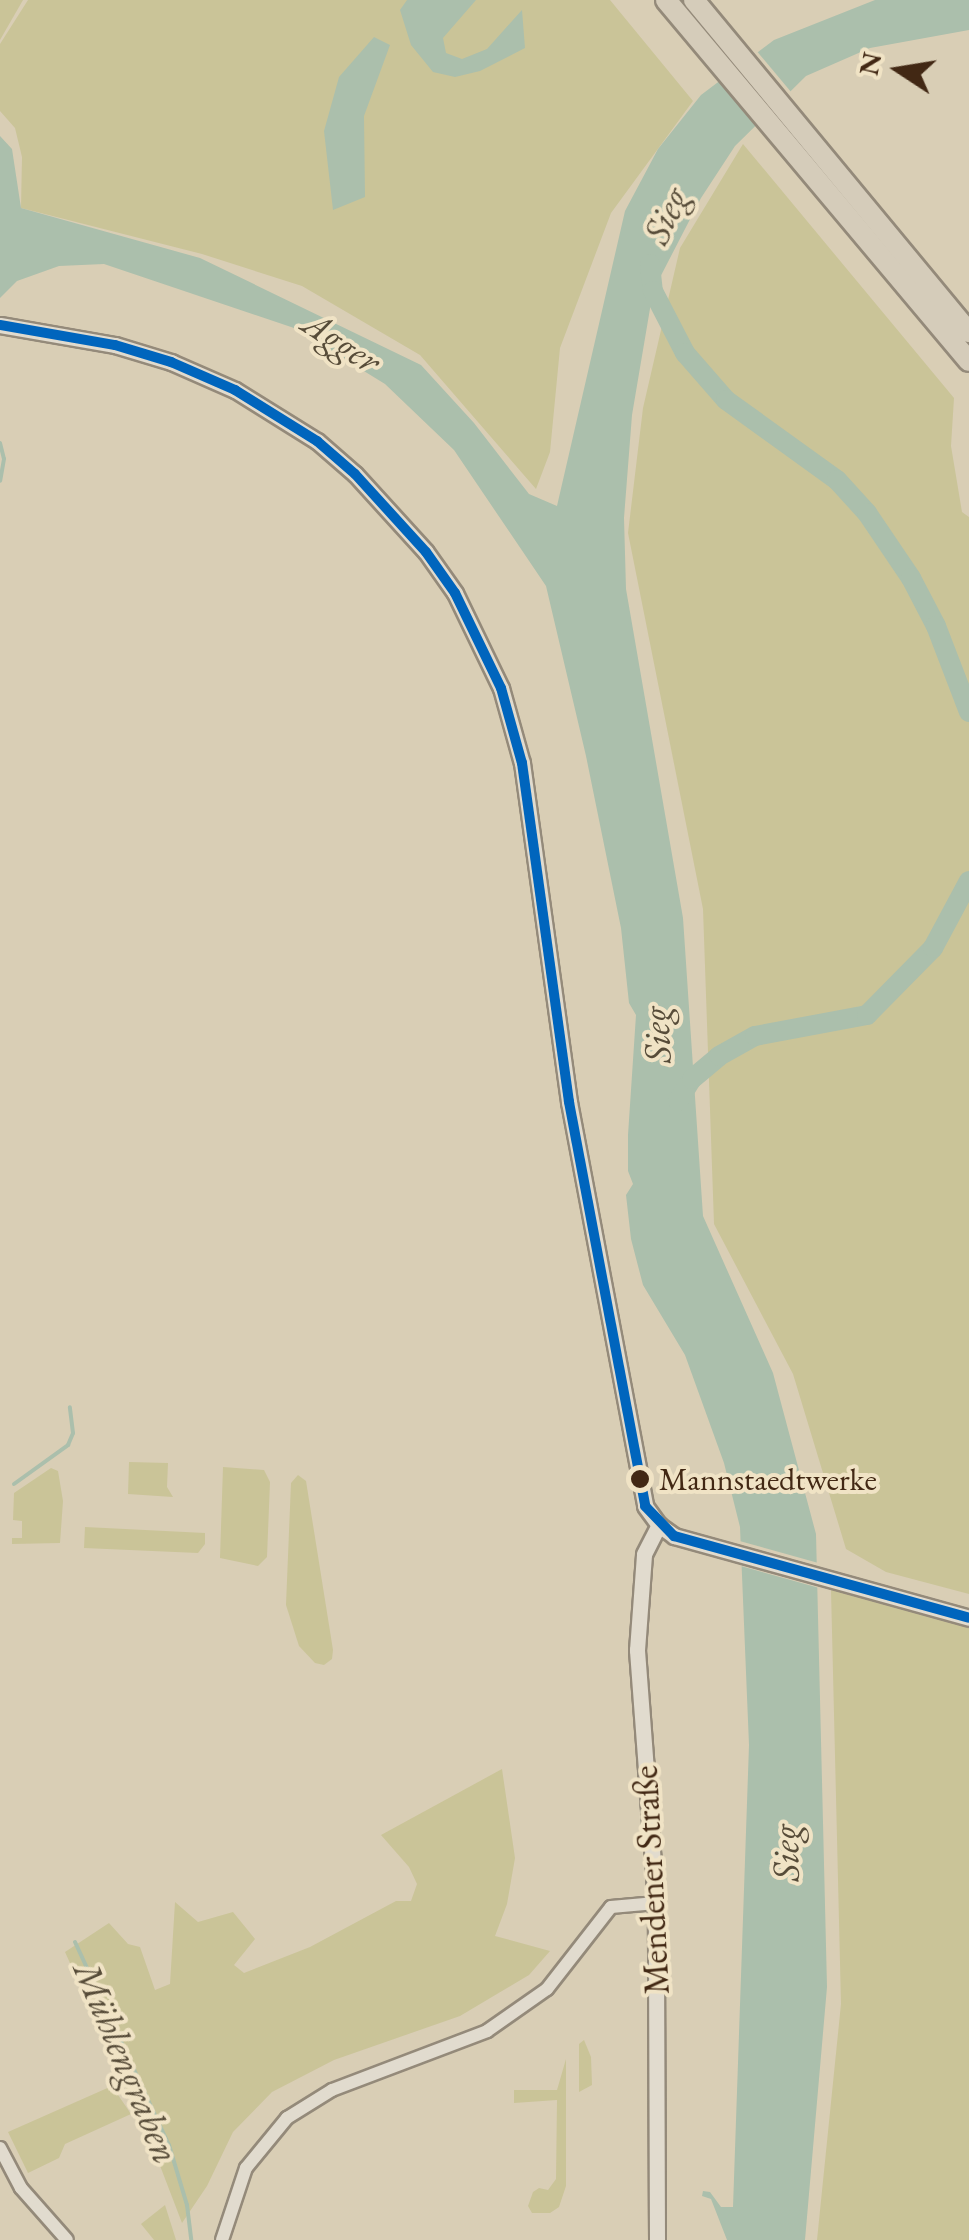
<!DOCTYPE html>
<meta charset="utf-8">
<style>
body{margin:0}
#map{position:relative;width:969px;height:2240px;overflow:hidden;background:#d9ceb5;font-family:"EB Garamond",serif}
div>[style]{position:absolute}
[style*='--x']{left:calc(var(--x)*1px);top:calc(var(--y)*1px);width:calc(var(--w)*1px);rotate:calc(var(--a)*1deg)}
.green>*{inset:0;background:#cac498}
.water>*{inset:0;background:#abbfac}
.pier>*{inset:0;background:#d9ceb5;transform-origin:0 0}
.stream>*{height:4px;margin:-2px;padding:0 2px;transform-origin:2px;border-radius:2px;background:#abbfac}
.river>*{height:20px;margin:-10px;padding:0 10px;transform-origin:10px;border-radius:10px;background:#abbfac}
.roads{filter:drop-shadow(2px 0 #948a7a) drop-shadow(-2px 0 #948a7a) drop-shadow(0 2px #948a7a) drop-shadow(0 -2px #948a7a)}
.minor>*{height:12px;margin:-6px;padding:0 6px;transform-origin:6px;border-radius:6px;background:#e1dbce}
.tertiary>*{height:15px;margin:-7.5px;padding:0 7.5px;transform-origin:7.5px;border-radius:7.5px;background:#e1dbce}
.trunk>*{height:20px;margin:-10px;padding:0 10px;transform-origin:10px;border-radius:10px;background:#d5ccba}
.bus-1>*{height:10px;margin:-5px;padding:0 5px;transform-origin:5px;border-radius:5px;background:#0065bd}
.dots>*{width:28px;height:28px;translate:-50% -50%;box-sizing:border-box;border:5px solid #f0e3c5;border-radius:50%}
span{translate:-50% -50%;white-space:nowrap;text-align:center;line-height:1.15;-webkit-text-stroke:8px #f0e3c5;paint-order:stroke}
.bus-label{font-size:32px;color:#422814}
.left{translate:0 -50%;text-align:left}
.street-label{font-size:35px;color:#422814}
.water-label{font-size:38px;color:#574c39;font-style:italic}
.north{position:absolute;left:849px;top:20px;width:100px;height:100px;-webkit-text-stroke:8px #f0e3c5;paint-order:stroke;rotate:282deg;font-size:28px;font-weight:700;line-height:40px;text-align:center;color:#422814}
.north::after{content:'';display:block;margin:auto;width:35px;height:45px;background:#422814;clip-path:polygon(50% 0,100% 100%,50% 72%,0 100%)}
</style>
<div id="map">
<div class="green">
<div style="clip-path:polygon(0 0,23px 0,0 40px)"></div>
<div style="clip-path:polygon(28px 0,610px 0,693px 101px,611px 213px,560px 348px,550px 452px,536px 489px,420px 355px,302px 286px,202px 254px,21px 208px,22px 157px,15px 128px,0 111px,0 44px)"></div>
<div style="clip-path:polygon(743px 144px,954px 398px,951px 446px,962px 512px,969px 517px,969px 1594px,886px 1572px,846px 1549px,793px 1374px,714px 1224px,703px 909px,628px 533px,643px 408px,680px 248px)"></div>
<div style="clip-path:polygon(129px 1462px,168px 1463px,167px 1487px,173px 1497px,128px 1494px)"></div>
<div style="clip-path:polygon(223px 1467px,264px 1470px,270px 1482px,267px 1557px,258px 1566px,220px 1558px)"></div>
<div style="clip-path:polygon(51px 1468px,58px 1471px,63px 1501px,60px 1543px,12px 1544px,12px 1538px,22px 1538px,22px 1521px,13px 1520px,14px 1493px)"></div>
<div style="clip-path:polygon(298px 1475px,306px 1481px,333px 1650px,332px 1659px,324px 1665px,315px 1663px,299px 1646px,286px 1605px,291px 1483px)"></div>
<div style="clip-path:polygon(85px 1527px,205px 1533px,205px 1544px,198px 1553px,84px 1548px)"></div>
<div style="clip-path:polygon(831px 1590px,969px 1628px,969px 2240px,817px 2240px,841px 2004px)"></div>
<div style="clip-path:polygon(502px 1769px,515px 1858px,507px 1904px,495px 1936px,550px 1951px,529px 1975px,460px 2016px,334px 2060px,272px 2092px,233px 2132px,207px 2186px,182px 2223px,154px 2150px,65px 1952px,109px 1923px,128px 1944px,140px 1947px,155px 1990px,170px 1984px,175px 1902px,198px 1922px,233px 1912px,255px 1939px,234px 1965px,244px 1973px,310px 1947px,396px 1901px,411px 1901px,417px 1884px,409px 1867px,381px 1835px)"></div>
<div style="clip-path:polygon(584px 2040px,591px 2057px,592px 2085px,579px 2092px,579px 2044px)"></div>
<div style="clip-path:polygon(566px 2059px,566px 2186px,559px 2207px,550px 2213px,532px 2213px,528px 2206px,533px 2192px,539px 2188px,548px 2190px,556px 2179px,557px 2100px,514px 2103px,514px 2090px,557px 2090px)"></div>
<div style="clip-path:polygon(112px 2086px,131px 2114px,65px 2144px,59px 2158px,28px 2173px,8px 2132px)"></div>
<div style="clip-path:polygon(165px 2205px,176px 2240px,154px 2240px,141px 2224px)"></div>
</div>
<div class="water">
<div style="clip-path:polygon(407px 0,476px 0,443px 38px,446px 53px,462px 59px,487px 49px,522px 10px,525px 48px,480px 71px,455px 77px,433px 72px,411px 45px,400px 10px)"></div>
<div style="clip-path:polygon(875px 0,969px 0,969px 30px,870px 48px,806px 76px,735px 146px,701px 198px,653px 291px,632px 415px,624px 518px,626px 589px,683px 918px,703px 1216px,773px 1373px,816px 1534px,827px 1987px,805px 2240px,727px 2240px,711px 2199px,702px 2196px,703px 2191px,710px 2192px,721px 2207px,733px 2207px,749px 1745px,740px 1527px,724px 1463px,685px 1355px,643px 1285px,631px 1239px,626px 1195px,633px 1184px,628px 1171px,628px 1135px,636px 1015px,629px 1003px,621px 928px,586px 756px,546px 586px,454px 450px,385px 384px,294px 328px,104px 264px,59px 266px,17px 281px,0 298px,0 136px,12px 149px,21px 208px,200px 258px,421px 365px,474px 423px,529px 494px,557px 506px,625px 211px,658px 149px,701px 95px,774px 40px)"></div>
<div style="clip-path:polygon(374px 37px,390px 45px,364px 116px,365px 197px,333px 210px,324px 131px,339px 77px)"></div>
</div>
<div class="pier">
<div style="left:755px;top:49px;width:60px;height:48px;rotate:50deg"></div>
<div style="clip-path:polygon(736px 1540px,822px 1564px,823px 1589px,737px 1565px)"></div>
</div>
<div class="stream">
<div style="--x:0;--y:443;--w:16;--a:76"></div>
<div style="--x:4;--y:459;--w:22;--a:100"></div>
<div style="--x:14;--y:1484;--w:67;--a:-35.8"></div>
<div style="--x:68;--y:1445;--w:13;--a:-67"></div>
<div style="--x:73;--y:1433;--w:26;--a:-97"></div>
<div style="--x:75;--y:1942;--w:224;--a:65.2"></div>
<div style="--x:169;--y:2145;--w:63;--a:73.3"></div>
<div style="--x:187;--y:2205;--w:35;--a:83"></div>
</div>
<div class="river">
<div style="--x:650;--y:264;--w:27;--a:84"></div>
<div style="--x:653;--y:291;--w:70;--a:62.7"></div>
<div style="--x:685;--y:353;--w:62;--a:48.9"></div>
<div style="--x:726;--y:400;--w:137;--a:35.8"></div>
<div style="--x:837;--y:480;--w:45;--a:47.7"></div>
<div style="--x:867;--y:513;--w:78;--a:55.9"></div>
<div style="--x:911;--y:578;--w:54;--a:62.5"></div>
<div style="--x:936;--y:626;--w:92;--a:69"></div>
<div style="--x:678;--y:1101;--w:26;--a:-58"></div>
<div style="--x:692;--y:1079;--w:35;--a:-40"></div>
<div style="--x:719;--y:1056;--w:41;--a:-29.1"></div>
<div style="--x:755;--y:1036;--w:114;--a:-10.6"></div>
<div style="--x:867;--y:1015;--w:94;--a:-45.4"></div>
<div style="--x:933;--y:948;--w:76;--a:-61.8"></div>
</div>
<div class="roads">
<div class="minor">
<div style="--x:0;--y:2148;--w:45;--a:62.3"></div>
<div style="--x:21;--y:2188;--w:69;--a:48.5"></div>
<div style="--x:222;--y:2240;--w:76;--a:-71.6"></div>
<div style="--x:246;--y:2168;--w:65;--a:-50.6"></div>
<div style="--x:287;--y:2118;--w:53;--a:-31.9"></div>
<div style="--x:332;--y:2090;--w:166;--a:-20.8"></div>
<div style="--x:487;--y:2031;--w:73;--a:-35"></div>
<div style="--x:547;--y:1989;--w:104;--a:-52"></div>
<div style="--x:611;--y:1907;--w:45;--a:-5.1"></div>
</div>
<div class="tertiary">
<div style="--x:0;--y:325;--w:117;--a:9.9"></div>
<div style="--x:115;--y:345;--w:59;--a:16.9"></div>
<div style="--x:171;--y:362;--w:70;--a:23.6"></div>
<div style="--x:235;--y:390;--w:97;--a:31.9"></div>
<div style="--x:317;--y:441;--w:50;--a:41"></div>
<div style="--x:355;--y:474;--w:105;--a:47.7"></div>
<div style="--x:426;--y:552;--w:50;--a:54.7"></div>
<div style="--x:455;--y:593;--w:106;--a:64.2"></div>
<div style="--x:501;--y:688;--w:78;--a:74.4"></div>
<div style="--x:522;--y:763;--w:342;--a:82.1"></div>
<div style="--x:569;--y:1102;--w:411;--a:79.3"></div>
<div style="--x:645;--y:1506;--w:24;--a:54"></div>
<div style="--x:659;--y:1525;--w:19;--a:36"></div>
<div style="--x:674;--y:1536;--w:306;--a:15.5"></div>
<div style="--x:657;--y:2240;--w:337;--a:-90.2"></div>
<div style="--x:656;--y:1903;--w:254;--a:-94.3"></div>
<div style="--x:637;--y:1650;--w:96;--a:-85.8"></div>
<div style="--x:644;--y:1554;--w:33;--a:-63"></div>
</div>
<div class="trunk">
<div style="--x:666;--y:0;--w:471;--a:50"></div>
<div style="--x:694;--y:0;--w:431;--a:50.4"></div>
</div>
</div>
<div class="bus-1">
<div style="--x:0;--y:325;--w:117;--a:9.9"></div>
<div style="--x:115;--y:345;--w:59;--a:16.9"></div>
<div style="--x:171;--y:362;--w:70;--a:23.6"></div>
<div style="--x:235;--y:390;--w:97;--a:31.9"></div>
<div style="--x:317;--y:441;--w:50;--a:41"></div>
<div style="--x:355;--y:474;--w:105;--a:47.7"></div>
<div style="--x:426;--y:552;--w:50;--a:54.7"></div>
<div style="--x:455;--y:593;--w:106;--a:64.2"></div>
<div style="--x:501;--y:688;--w:78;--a:74.4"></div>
<div style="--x:522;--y:763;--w:342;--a:82.1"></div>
<div style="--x:569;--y:1102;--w:411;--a:79.3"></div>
<div style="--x:645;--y:1506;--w:42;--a:46"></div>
<div style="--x:674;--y:1536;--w:306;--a:15.5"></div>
</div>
<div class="dots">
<div style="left:640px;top:1479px;background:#422814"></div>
</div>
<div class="bus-label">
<span class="left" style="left:659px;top:1479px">Mannstaedtwerke</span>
</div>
<div class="street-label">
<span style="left:651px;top:1880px;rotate:-93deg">Mendener Straße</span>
</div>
<div class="water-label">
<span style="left:665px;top:215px;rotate:-65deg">Sieg</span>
<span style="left:342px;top:341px;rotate:33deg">Agger</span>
<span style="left:656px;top:1035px;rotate:-93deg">Sieg</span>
<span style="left:785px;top:1853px;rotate:-91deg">Sieg</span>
<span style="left:127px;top:2062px;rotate:67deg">Mühlengraben</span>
</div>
<div class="north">N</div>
</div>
